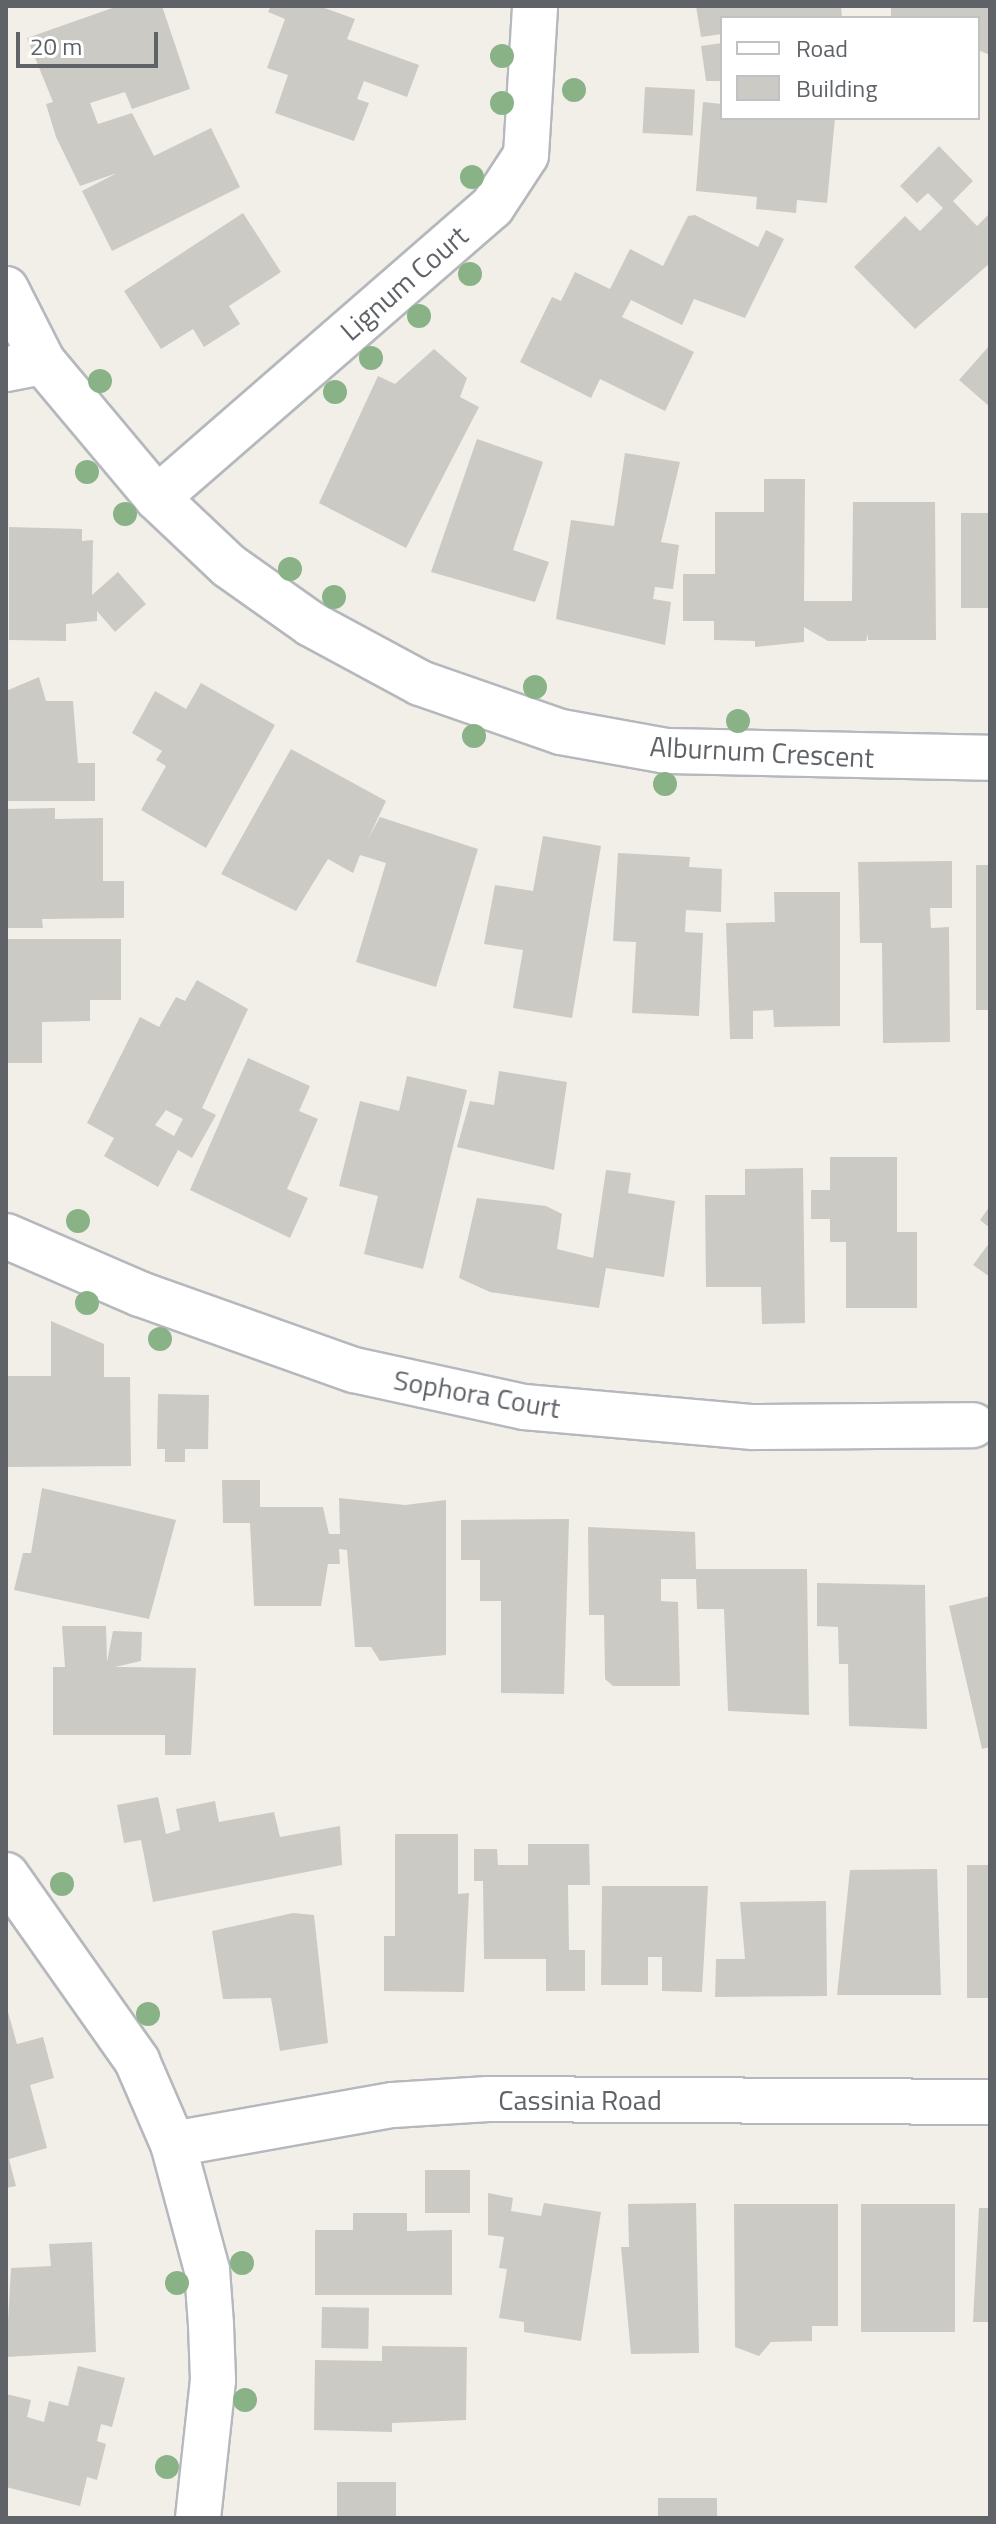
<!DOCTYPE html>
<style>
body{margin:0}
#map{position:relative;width:996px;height:2524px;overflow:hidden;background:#f1efe8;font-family:"Titillium Web",sans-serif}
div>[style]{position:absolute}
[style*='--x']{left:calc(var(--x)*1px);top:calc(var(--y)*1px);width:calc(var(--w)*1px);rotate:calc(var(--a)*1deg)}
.building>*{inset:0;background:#cccac5;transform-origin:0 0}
.roads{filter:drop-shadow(2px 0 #b5b8bc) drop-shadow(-2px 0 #b5b8bc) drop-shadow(0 2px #b5b8bc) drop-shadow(0 -2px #b5b8bc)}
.street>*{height:44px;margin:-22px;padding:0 22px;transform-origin:22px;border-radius:22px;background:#fff}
.trees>*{width:24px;height:24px;margin:-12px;border-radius:50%;background:#89b387}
span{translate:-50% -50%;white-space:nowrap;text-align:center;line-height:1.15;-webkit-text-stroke:6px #fff;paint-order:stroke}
.street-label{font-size:28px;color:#5f6368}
.frame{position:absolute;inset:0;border:8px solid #5f6368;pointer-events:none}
.legend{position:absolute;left:720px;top:16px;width:260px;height:104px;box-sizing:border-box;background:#fff;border:2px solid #bfc1c3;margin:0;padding:10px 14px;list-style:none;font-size:24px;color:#5f6368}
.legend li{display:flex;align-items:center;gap:16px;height:40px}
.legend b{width:40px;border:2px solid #bfc1c3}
.scale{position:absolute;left:16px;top:32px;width:142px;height:36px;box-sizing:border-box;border:4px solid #5f6368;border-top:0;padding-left:10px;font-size:24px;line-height:28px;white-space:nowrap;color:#5f6368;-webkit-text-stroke:6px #fff;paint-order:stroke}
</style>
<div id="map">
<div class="building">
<div style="clip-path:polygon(118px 6px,162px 6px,190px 89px,132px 109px,125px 92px,90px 103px,98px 124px,132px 113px,154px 156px,211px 128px,240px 187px,112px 251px,82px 191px,117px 173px,80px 186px,56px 137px,46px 104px,53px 102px,27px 38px)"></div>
<div style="clip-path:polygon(271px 6px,319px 6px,355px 19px,347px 39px,419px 65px,407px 97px,364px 81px,357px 99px,369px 103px,354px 141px,275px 113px,288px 75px,267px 68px,285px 19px,268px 12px)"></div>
<div style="clip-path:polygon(696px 6px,841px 6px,842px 18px,722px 18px,722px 34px,701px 37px)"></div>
<div style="clip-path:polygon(891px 6px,990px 6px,990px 55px,978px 50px,978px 18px,891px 18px)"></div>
<div style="clip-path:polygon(722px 43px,722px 81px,706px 81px,701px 46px)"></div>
<div style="left:645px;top:87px;width:50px;height:46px;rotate:3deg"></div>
<div style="clip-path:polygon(703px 102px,722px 104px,722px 118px,835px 118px,827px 203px,797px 200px,796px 213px,756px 209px,757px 197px,696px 191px)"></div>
<div style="clip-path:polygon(939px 146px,973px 181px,953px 201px,977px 226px,990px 213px,990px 263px,915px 329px,854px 267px,905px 216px,920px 231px,943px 208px,928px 193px,917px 203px,900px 186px)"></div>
<div style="clip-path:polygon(243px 213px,281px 272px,229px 306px,240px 324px,204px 347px,193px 329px,161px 349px,124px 291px)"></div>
<div style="clip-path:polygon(695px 215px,758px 247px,766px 230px,784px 239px,745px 318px,694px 299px,682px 325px,631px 300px,622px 317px,694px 352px,665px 411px,600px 379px,591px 398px,520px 362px,552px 297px,561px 301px,575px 272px,610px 289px,630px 249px,663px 266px,688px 216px)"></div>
<div style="clip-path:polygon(990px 345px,990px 407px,959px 380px)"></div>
<div style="clip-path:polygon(434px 349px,467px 378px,460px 397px,479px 407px,406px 548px,319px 503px,378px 376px,395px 384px)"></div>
<div style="clip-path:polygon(477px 439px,543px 462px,513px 550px,549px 562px,535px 602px,431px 572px)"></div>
<div style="clip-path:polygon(625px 453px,680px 462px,661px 542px,679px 545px,673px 589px,655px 587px,653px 599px,671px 602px,665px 645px,556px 619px,571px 520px,614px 526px)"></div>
<div style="clip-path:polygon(764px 479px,805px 479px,804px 601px,852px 601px,853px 502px,935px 502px,936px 640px,868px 640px,868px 634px,866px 641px,828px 641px,804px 627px,804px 642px,755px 647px,755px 641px,714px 640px,714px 621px,683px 621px,683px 574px,715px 574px,715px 512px,764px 512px)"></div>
<div style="left:961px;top:513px;width:29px;height:95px"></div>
<div style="clip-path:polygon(9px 527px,82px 529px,82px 541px,93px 540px,92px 595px,118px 572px,146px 604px,115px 632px,97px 611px,97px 621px,66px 624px,66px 641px,9px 640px)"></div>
<div style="clip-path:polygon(39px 677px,46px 701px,73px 701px,78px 763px,95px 763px,95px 801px,6px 801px,6px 691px)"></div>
<div style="clip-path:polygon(201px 683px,275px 725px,206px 848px,141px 810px,166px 766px,156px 760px,162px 751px,132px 733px,155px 691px,186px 709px)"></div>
<div style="clip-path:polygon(291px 749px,386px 801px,367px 841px,380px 817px,478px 849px,436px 987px,356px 962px,386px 863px,360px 855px,353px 873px,328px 859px,296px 911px,221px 874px)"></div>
<div style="clip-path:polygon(55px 808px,55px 819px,103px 818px,103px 881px,124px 881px,124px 918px,42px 919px,43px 928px,6px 928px,6px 809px)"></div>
<div style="clip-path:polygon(543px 836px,601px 846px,572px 1018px,513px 1008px,523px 950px,484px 944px,495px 885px,533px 891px)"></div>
<div style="clip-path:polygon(618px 853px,690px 857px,689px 867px,722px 869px,721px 912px,686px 910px,685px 932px,703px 933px,699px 1016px,632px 1013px,636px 942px,613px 941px)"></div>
<div style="clip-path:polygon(952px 861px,952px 908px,930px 908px,931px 928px,949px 927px,950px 1042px,883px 1043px,882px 943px,860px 943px,858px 862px)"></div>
<div style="left:976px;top:865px;width:14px;height:145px"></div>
<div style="clip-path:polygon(774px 892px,840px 892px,840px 1026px,774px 1027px,773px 1010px,753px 1011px,753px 1039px,730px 1039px,726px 923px,775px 922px)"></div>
<div style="clip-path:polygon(6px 939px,121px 939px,121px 1000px,90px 1000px,90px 1021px,42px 1022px,42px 1063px,6px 1063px)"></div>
<div style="clip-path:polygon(evenodd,197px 980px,248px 1009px,202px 1108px,216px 1115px,192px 1158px,178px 1150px,158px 1187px,104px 1156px,114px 1138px,87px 1123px,140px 1017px,159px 1027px,176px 997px,185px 1001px,197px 980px,166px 1110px,183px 1119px,174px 1136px,155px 1125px,166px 1110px)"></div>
<div style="clip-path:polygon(248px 1058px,310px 1086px,299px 1111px,318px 1119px,287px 1189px,308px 1198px,290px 1238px,190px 1190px)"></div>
<div style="clip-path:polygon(499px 1071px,567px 1082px,554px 1170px,457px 1147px,470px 1101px,494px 1105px)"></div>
<div style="clip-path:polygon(407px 1076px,467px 1090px,423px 1269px,364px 1254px,378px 1196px,339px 1186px,360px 1101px,399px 1111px)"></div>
<div style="clip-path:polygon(830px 1157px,897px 1157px,897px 1232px,917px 1232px,917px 1308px,846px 1308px,846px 1242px,830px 1242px,830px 1219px,811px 1219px,811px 1190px,830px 1190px)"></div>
<div style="clip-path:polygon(803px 1168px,805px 1323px,762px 1324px,761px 1287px,706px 1287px,705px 1195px,745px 1195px,745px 1169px)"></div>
<div style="clip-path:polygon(606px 1170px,631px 1173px,628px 1193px,675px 1201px,664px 1277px,606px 1268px,599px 1308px,490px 1292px,459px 1278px,477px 1198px,546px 1206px,562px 1214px,557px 1249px,593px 1258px)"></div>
<div style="clip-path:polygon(990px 1206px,990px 1228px,980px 1220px)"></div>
<div style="clip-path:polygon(990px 1242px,990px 1277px,973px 1265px)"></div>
<div style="clip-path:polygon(51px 1321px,104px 1344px,104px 1377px,130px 1377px,131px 1466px,6px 1467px,6px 1376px,51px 1376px)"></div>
<div style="clip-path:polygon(158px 1394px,209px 1395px,208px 1449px,185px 1449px,185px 1462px,165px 1462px,165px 1449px,157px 1449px)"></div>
<div style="clip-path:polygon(222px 1480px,260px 1480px,260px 1507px,323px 1507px,329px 1534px,340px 1534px,339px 1498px,405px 1505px,446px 1500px,446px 1655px,380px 1661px,371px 1647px,355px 1647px,347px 1550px,339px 1549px,340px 1564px,328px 1564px,321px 1606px,254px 1606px,250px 1523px,223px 1523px)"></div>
<div style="clip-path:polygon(42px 1488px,176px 1520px,149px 1619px,14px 1590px,23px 1553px,31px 1553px)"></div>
<div style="clip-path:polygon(569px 1519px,564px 1694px,501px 1693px,501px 1601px,480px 1601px,480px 1560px,461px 1560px,461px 1520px)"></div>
<div style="clip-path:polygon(588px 1527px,695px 1532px,696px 1569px,807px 1569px,809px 1715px,728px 1711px,724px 1609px,697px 1609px,696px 1579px,661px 1579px,661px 1601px,678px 1602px,680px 1686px,613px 1686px,605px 1679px,604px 1615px,589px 1615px)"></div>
<div style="clip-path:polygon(817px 1583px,925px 1585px,927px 1729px,849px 1726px,848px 1664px,839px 1664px,838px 1627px,817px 1626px)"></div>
<div style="clip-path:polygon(990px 1596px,990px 1747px,982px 1749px,949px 1606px)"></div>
<div style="clip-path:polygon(62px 1626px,106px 1626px,107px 1662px,113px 1631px,142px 1632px,141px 1661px,115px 1667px,196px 1668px,191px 1755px,165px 1755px,165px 1735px,53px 1735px,53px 1667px,65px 1667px)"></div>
<div style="clip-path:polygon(158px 1797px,166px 1834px,180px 1830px,176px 1809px,215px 1801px,219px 1822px,274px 1812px,280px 1837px,340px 1826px,342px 1865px,153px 1902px,141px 1840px,124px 1843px,117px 1805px)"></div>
<div style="clip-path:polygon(395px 1834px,458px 1834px,458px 1894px,469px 1893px,464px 1992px,384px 1991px,384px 1936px,395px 1936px)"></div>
<div style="clip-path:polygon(528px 1844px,589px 1844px,590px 1885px,568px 1885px,569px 1950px,585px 1950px,585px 1991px,546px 1991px,546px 1959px,484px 1959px,483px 1881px,474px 1881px,474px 1849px,497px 1849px,498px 1865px,528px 1865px)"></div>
<div style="left:967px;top:1865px;width:23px;height:133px"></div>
<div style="clip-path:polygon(937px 1869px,941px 1995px,837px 1995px,850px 1870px)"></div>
<div style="clip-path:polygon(602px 1886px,708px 1886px,702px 1992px,662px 1991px,662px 1957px,648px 1957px,648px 1985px,601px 1985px)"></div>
<div style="clip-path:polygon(826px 1901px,827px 1996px,715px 1997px,716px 1959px,745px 1959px,740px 1902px)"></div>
<div style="clip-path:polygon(293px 1913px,314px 1915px,328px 2043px,280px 2051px,271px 1998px,223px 1999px,212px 1931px)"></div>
<div style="clip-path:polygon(6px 2005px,17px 2044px,43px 2037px,54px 2078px,30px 2085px,47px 2148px,9px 2159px,16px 2186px,6px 2188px)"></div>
<div style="left:425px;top:2170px;width:45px;height:43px"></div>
<div style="clip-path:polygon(488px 2193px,513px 2198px,511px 2211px,541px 2216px,544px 2203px,601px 2212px,581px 2341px,524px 2332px,524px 2322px,499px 2318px,507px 2269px,499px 2268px,504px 2237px,488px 2235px)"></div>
<div style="clip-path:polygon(696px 2203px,699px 2353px,631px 2354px,621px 2247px,629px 2247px,628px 2204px)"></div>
<div style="clip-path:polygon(734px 2204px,838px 2204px,838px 2326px,812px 2326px,812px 2341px,771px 2342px,759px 2356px,735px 2347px)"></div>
<div style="left:861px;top:2204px;width:94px;height:128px"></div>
<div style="clip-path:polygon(979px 2208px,990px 2208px,990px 2322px,973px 2322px)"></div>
<div style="clip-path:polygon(353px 2213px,407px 2213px,407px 2231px,452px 2230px,452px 2295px,315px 2295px,315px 2230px,353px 2230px)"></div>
<div style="clip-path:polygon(92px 2242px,96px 2352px,6px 2357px,11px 2268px,51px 2266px,49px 2244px)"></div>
<div style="left:322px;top:2307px;width:47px;height:41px;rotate:1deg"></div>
<div style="clip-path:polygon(382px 2346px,467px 2347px,466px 2420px,392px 2423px,392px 2432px,314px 2430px,315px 2360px,382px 2361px)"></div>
<div style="clip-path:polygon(78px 2366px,125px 2378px,112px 2427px,101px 2424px,97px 2441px,106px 2444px,97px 2480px,87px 2477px,80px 2506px,6px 2487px,6px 2394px,31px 2400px,27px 2417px,44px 2422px,49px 2401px,68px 2406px)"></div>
<div style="left:337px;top:2482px;width:59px;height:36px"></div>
<div style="left:717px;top:2498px;width:20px;height:59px;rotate:90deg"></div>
</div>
<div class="roads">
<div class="street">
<div style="--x:6;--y:289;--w:82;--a:63.1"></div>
<div style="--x:43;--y:362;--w:38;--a:169"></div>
<div style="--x:43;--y:362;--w:177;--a:50"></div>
<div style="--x:157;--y:498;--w:99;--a:43.4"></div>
<div style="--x:229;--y:566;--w:100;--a:35.3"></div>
<div style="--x:311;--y:624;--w:124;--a:28.4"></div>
<div style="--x:420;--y:683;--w:149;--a:19.2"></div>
<div style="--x:561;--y:732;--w:108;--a:10.2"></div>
<div style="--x:667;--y:751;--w:323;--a:1.2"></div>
<div style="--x:157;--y:498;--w:444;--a:-41"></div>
<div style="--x:492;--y:207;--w:62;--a:-56.8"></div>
<div style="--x:526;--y:155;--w:149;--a:-86.5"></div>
<div style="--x:6;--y:1236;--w:146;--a:23.4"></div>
<div style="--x:140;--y:1294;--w:227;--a:19.6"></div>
<div style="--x:354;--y:1370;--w:174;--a:12.3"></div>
<div style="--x:524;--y:1407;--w:230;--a:5"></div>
<div style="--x:753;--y:1427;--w:220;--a:-0.5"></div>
<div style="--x:6;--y:1875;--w:228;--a:54.8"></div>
<div style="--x:137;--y:2061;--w:90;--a:66.6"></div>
<div style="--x:173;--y:2144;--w:131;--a:74.9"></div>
<div style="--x:207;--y:2270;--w:55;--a:85.8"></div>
<div style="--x:211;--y:2325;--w:55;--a:87.9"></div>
<div style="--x:213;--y:2380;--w:139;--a:96.2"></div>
<div style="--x:173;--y:2144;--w:223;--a:-10.1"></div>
<div style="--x:393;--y:2105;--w:95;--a:-3.6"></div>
<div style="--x:488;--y:2099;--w:502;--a:0.34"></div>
</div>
</div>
<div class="trees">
<div style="left:502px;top:56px"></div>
<div style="left:574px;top:90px"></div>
<div style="left:502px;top:103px"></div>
<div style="left:472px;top:177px"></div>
<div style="left:470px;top:274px"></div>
<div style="left:419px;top:316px"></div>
<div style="left:371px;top:358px"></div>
<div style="left:100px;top:381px"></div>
<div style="left:335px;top:392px"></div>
<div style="left:87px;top:472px"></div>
<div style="left:125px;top:514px"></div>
<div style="left:290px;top:569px"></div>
<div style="left:334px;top:597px"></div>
<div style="left:535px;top:687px"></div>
<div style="left:738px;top:721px"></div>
<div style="left:474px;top:736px"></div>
<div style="left:665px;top:784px"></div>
<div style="left:78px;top:1221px"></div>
<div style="left:87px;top:1303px"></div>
<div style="left:160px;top:1339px"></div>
<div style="left:62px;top:1884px"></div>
<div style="left:148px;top:2014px"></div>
<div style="left:242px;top:2263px"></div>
<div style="left:177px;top:2283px"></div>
<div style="left:245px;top:2400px"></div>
<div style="left:167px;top:2467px"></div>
</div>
<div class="street-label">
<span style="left:404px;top:283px;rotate:-41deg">Lignum Court</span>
<span style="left:762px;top:752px;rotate:3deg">Alburnum Crescent</span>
<span style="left:477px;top:1394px;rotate:10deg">Sophora Court</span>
<span style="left:580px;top:2100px">Cassinia Road</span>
</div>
<div class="frame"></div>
<ul class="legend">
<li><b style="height:10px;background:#fff"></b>Road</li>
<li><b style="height:22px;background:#cccac5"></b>Building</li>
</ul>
<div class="scale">20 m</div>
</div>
